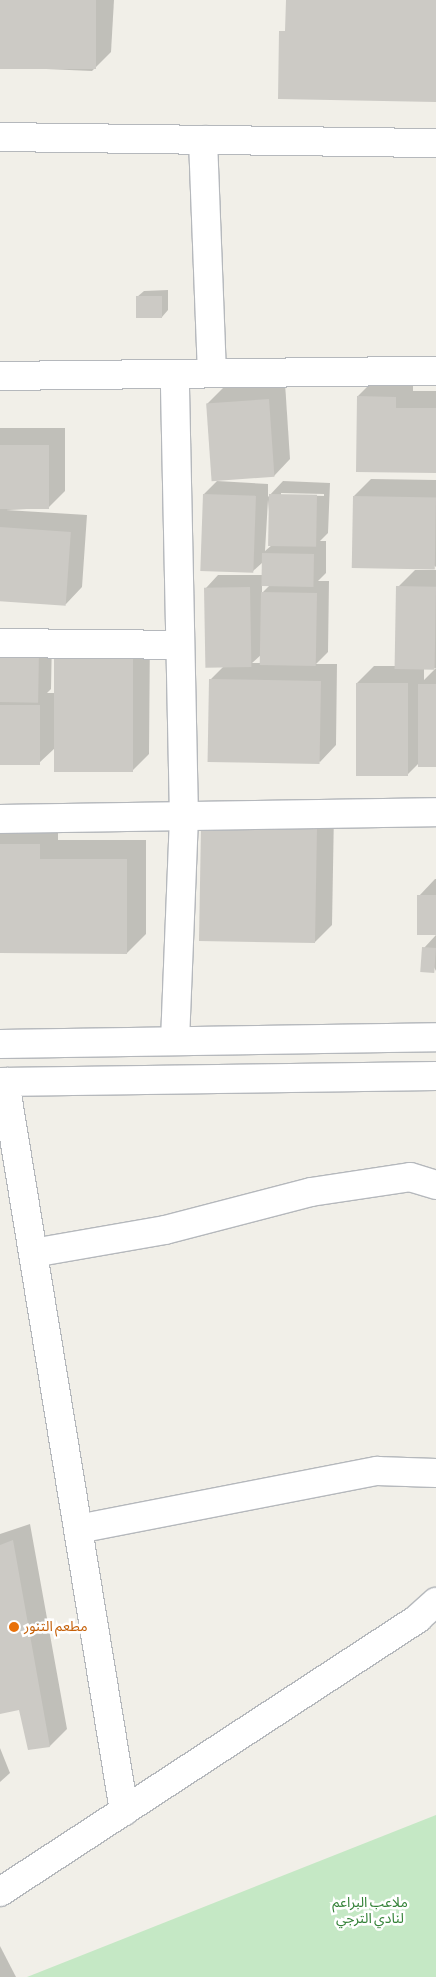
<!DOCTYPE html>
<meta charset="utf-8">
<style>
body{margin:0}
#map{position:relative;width:436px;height:1977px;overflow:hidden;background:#f1efe8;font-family:"Alegreya Sans","Noto Sans Arabic",sans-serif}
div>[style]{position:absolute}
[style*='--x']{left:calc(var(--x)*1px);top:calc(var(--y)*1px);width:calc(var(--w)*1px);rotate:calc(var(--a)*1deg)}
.green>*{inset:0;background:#c5e8c5}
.shadow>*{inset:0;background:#0003}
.building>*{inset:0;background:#cccac5;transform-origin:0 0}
.roads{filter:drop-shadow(1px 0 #b5b8bc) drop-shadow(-1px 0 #b5b8bc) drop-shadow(0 1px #b5b8bc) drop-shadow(0 -1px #b5b8bc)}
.minor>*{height:28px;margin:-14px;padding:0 14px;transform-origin:14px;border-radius:14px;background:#fff}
.dots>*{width:14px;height:14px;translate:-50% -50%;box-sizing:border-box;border:2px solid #fff;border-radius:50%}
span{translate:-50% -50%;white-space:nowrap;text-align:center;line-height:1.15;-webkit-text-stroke:5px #fff;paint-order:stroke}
.food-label{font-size:14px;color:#c56008}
.left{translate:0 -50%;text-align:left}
.park-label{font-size:14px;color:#348238}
</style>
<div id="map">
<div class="green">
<div style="clip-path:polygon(436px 1815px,436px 1977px,27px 1977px)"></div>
</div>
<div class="shadow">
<div style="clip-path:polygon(0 0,114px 0,111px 52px,92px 71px,0 67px)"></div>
<div style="clip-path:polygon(168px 290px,168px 310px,162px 317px,137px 297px,144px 291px)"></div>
<div style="clip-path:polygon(375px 379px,413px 380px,413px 391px,436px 391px,436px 472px,358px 396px)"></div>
<div style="clip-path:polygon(285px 383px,290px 459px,274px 476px,207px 404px,224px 387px)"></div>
<div style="clip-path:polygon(0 428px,65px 428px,65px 491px,48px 508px,6px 510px,87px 515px,82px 587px,66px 604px,0 600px)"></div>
<div style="clip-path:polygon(371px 479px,436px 480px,436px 567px,354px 496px)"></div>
<div style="clip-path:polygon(evenodd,217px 481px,268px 484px,268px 497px,283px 481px,330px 483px,328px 533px,320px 541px,326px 541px,326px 573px,318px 581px,329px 581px,328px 652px,316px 664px,337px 664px,336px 745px,320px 762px,210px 680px,224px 666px,206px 588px,218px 575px,262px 575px,263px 562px,252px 572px,204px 494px,217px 481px,281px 493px,324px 494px,324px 496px,281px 495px,281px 493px,217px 481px,268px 500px,272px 545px,265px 551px,268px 500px,217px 481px,262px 585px,270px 585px,262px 593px,262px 585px,217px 481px,262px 654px,262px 663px,252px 663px,262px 654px)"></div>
<div style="clip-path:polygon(evenodd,415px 570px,436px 570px,436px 766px,419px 763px,407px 775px,357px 683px,374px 666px,397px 666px,398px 587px,415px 570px,424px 668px,436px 668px,424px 680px,424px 668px)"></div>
<div style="clip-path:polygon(150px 631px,149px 754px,132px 771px,55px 748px,39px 763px,0 763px,0 637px,52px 638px,51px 689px,47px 693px,55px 693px)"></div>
<div style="clip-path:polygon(219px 810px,334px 812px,332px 925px,315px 942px)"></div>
<div style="clip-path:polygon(0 826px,58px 826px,58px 840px,146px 840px,146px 934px,127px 953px,0 952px)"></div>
<div style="clip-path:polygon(435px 879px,436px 879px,436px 934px,419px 896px)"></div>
<div style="clip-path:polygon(436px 935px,436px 971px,424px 948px)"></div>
<div style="clip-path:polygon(30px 1524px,67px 1729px,50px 1746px,29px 1749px,20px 1708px,0 1713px,0 1534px)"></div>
<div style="clip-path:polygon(0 1748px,10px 1773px,0 1782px)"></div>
<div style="clip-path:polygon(0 1946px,16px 1977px,0 1977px)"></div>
</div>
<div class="building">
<div style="left:0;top:0;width:96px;height:69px"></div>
<div style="clip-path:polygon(286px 0,436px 0,436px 102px,278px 99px,279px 31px,285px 31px)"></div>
<div style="left:162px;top:296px;width:22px;height:26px;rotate:90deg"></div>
<div style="clip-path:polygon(357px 396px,396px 397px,396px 408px,436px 408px,436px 473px,356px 472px)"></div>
<div style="left:269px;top:399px;width:78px;height:63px;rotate:86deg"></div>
<div style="left:0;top:445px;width:49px;height:64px"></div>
<div style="left:203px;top:494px;width:53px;height:77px;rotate:2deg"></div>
<div style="left:269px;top:494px;width:48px;height:52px;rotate:1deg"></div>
<div style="left:353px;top:496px;width:83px;height:72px;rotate:1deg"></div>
<div style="left:0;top:527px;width:71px;height:74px;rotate:4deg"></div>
<div style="left:262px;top:553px;width:52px;height:33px;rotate:1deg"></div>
<div style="left:396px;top:586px;width:40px;height:83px;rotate:1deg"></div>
<div style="left:250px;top:587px;width:80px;height:46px;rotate:89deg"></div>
<div style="left:261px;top:592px;width:56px;height:73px;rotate:1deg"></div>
<div style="left:54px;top:647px;width:79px;height:125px"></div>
<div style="left:0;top:650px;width:39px;height:52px;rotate:1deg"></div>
<div style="left:209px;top:679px;width:112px;height:83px;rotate:1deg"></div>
<div style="left:356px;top:683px;width:52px;height:93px"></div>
<div style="left:418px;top:684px;width:18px;height:83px"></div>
<div style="left:0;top:705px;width:40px;height:60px"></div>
<div style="left:201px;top:826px;width:116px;height:115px;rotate:1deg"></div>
<div style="clip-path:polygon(0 844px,40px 844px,40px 859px,127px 859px,127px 954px,0 953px)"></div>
<div style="left:417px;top:895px;width:19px;height:40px"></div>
<div style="left:422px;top:947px;width:14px;height:25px;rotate:4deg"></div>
<div style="clip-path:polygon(13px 1540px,50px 1747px,28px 1750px,19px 1710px,0 1714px,0 1545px)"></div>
</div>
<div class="roads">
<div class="minor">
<div style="--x:0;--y:137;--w:436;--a:0.8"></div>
<div style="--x:203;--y:140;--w:233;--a:87.8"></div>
<div style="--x:0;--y:376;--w:436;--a:-0.7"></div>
<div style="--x:0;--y:643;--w:180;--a:0.6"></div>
<div style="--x:0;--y:819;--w:436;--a:-0.9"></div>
<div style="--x:175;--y:1041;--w:224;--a:-87.7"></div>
<div style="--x:184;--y:817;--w:443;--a:-91.2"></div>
<div style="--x:0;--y:1044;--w:436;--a:-0.9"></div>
<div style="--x:0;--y:1082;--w:436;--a:-0.8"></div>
<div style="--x:5;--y:1082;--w:739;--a:80.73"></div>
<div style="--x:33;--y:1253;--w:134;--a:-9.9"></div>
<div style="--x:165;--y:1230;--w:151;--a:-14.6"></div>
<div style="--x:311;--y:1192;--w:100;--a:-8.6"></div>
<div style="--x:410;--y:1177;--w:27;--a:17"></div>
<div style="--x:78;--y:1529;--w:305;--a:-11"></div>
<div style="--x:377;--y:1471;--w:59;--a:1.9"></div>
<div style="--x:0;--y:1892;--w:500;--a:-33.2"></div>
<div style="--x:418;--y:1618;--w:24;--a:-42"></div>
</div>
</div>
<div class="dots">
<div style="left:14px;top:1627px;background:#e8710a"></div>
</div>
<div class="food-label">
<span class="left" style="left:24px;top:1627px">مطعم التنور</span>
</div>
<div class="park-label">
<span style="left:370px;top:1911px">ملاعب البراعم<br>لنادي الترجي</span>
</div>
</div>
